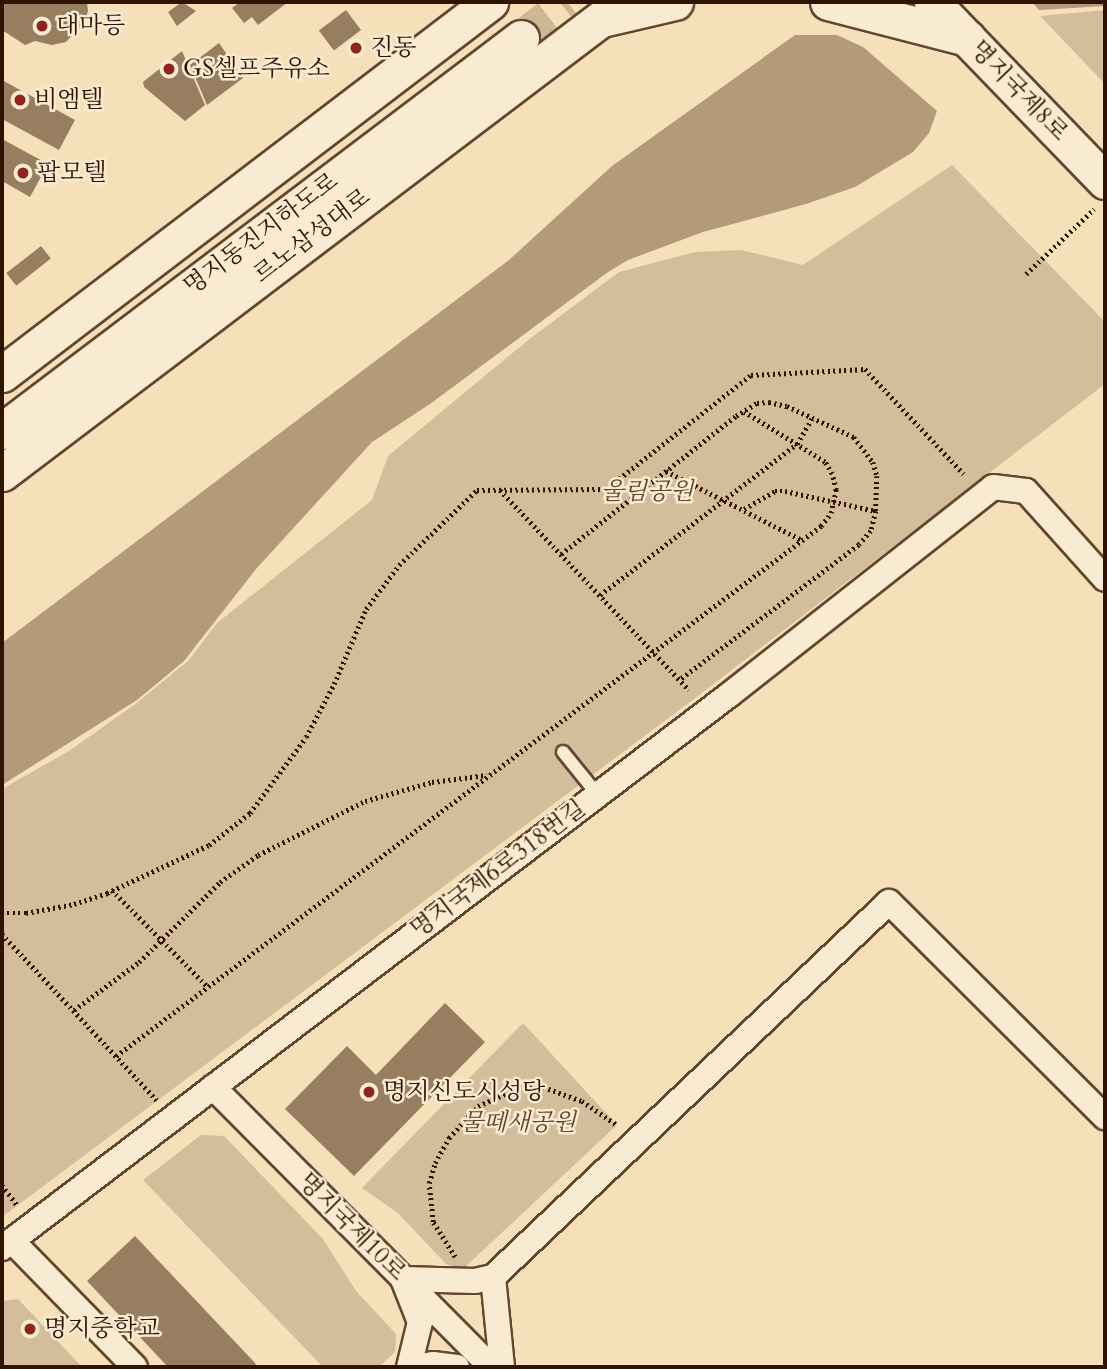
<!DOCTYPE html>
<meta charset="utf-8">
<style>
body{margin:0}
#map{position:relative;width:1107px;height:1369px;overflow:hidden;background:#f5e0b9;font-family:Cardo,"Noto Serif KR",serif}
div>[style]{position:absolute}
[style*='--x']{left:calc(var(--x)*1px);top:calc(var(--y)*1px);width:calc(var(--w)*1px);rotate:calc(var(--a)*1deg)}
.green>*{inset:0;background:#d4bd9a}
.water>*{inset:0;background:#b29a7a}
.building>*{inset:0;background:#977e61;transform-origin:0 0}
.secondary-tunnel>*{height:35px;margin-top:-17.5px;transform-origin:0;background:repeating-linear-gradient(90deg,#ceb794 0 35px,transparent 0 53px)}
.path>*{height:4.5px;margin-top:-2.25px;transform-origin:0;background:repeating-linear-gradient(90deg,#311301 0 2px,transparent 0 5.5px)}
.roads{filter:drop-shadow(2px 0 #62462f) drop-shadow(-2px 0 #62462f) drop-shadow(0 2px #62462f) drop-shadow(0 -2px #62462f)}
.lane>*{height:12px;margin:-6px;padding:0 6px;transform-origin:6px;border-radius:6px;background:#f8ebd2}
.street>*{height:24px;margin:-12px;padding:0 12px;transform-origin:12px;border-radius:12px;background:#f8ebd2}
.secondary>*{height:35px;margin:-17.5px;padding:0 17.5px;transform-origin:17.5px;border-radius:17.5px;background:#f8ebd2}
.dots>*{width:19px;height:19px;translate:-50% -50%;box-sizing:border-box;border:4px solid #f8ebd2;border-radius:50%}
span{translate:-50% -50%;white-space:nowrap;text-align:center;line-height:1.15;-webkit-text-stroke:5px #f8ebd2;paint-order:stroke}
.poi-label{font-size:24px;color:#311301}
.left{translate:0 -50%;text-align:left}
.street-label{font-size:24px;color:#311301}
.park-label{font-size:24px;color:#62462f;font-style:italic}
.frame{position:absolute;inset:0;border:4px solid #311301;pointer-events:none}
</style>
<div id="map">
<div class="green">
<div style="clip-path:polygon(1105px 10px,1105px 84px,1040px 16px)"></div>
<div style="clip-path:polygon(952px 165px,1105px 322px,1105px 384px,694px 699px,2px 1217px,2px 789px,69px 751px,134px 705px,188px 661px,217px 623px,372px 500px,388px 456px,527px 341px,619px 272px,695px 252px,741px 250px,803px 265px)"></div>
<div style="clip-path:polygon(523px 1023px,617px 1125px,463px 1269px,446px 1264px,398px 1213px,362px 1188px)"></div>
<div style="clip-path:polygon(201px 1135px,224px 1136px,323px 1239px,356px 1291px,396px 1334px,395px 1352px,379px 1367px,323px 1367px,143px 1180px)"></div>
<div style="clip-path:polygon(18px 1299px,82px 1367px,2px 1367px,2px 1301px)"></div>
</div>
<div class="water">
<div style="clip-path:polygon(1032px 2px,1105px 2px,1105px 6px,1039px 10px)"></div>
<div style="clip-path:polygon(795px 35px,837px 35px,863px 47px,937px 111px,929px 133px,913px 152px,855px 187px,806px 204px,703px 232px,628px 260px,608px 272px,430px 404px,372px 442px,256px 569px,184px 661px,137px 700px,2px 785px,2px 643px,509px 260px,612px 166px)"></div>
</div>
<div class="building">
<div style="clip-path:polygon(6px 2px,87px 2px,88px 11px,84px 23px,66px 42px,52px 45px,35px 41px,25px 45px,2px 30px,2px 8px)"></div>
<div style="clip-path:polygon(182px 2px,196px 11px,177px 26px,168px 12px)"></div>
<div style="clip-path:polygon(240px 2px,288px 2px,258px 25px,252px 17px,244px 23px,232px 8px)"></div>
<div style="left:346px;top:10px;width:25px;height:34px;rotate:53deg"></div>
<div style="clip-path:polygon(219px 43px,243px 78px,207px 105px,190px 65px)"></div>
<div style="clip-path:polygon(182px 51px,205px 105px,185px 121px,144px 87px,143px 82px)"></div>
<div style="clip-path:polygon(2px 80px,75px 120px,59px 150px,2px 119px)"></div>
<div style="clip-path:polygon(2px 139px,48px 164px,30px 197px,2px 181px)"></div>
<div style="left:41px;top:246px;width:16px;height:44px;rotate:52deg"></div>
<div style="clip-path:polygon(445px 1003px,485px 1042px,354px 1176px,285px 1109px,347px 1046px,376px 1075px)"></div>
<div style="clip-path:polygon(135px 1236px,256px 1364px,253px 1367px,168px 1367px,87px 1281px)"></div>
</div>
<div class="secondary-tunnel">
<div style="--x:521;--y:38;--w:59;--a:-37.5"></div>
</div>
<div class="path">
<div style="--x:1026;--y:274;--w:94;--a:-43.7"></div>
<div style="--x:666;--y:471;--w:153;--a:26.9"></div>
<div style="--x:500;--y:490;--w:275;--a:46.6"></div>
<div style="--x:744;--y:509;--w:36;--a:-30"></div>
<div style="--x:775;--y:491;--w:10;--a:0"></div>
<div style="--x:785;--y:491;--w:93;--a:12.4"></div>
<div style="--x:561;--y:554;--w:223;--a:-38.3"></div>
<div style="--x:736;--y:416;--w:25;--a:-32"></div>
<div style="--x:757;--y:403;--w:12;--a:-5"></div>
<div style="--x:769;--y:402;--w:18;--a:13"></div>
<div style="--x:787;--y:406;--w:74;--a:24.8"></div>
<div style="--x:854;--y:437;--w:31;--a:53"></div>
<div style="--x:873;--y:462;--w:15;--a:74"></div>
<div style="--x:877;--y:476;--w:35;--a:92"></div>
<div style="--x:876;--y:511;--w:21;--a:104"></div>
<div style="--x:871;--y:531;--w:18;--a:131"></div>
<div style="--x:859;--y:545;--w:224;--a:143"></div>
<div style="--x:600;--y:595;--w:248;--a:-37.5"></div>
<div style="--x:797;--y:444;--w:30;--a:-60"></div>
<div style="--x:112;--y:890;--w:136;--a:45.3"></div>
<div style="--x:2;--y:913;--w:24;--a:0"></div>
<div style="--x:26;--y:913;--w:49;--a:-10.6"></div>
<div style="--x:74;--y:904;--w:35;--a:-18"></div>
<div style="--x:107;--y:893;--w:113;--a:-25.2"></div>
<div style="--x:209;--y:845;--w:52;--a:-38"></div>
<div style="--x:250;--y:813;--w:94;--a:-53.6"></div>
<div style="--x:306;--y:737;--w:60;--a:-62.2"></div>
<div style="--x:334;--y:684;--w:82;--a:-66.9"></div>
<div style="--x:366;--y:609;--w:55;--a:-53.1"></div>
<div style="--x:399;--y:565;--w:108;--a:-43.9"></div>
<div style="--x:477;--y:490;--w:129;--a:-0.4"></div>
<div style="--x:606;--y:489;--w:184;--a:-38.2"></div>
<div style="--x:751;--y:375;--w:114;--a:-3"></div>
<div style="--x:865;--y:369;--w:144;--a:46.7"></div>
<div style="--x:2;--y:934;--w:227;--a:47"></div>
<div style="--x:74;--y:1010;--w:81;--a:-36.4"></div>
<div style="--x:139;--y:962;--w:114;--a:-44.6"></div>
<div style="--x:220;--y:882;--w:47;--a:-35.4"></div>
<div style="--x:258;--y:855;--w:120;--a:-26.8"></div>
<div style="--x:365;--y:801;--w:70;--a:-15.8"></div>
<div style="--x:432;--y:782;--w:55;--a:-7.3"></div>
<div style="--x:116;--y:1056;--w:882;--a:-36.93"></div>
<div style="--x:821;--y:526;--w:16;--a:-52"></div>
<div style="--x:831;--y:513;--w:24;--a:-78"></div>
<div style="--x:836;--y:490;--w:16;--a:-104"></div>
<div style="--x:832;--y:474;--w:14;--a:-120"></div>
<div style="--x:825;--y:462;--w:95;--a:-148.3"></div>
<div style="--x:2;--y:1185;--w:25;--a:53"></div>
<div style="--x:455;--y:1257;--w:41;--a:-122.2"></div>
<div style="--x:433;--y:1222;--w:39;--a:-96"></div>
<div style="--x:429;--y:1183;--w:21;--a:-73"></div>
<div style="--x:435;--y:1163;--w:29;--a:-61"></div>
<div style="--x:449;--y:1138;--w:43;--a:-47.8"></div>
<div style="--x:478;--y:1106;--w:51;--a:-24.1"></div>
<div style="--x:525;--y:1085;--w:13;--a:0"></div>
<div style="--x:538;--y:1085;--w:47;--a:20"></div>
<div style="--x:582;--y:1101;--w:42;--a:34.4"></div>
</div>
<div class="roads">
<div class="lane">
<div style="--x:563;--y:752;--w:54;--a:51"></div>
</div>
<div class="street">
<div style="--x:213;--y:1087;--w:395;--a:45.2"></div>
<div style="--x:12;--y:1241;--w:176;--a:45.7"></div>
<div style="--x:2;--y:1248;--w:913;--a:-37.26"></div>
<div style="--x:729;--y:695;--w:336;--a:-38.2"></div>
<div style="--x:993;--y:487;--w:33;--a:7"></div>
<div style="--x:1026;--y:491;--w:118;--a:48.1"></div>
<div style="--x:493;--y:1277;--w:90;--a:84.3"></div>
<div style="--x:409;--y:1367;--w:46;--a:-76.3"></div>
<div style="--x:420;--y:1322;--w:46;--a:-111.6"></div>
<div style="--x:403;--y:1279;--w:72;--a:1.6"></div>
<div style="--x:475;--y:1281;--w:18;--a:-13"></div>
<div style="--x:493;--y:1277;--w:545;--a:-43.44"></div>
<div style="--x:889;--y:902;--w:305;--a:44.9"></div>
<div style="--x:417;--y:1367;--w:16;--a:-11"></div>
<div style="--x:433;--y:1364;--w:24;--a:7"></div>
</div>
<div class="secondary">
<div style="--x:828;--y:2;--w:144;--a:14.5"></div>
<div style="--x:932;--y:2;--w:249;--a:46"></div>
<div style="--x:602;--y:19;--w:75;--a:-13.1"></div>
<div style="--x:2;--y:374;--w:614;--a:-37.32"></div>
<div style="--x:2;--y:431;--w:651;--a:-37.13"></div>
<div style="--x:2;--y:473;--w:779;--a:-37.18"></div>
</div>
</div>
<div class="dots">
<div style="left:42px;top:26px;background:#8f2418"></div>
<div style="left:356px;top:48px;background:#8f2418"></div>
<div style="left:169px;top:69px;background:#8f2418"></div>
<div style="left:20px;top:100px;background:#8f2418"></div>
<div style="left:23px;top:173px;background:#8f2418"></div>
<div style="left:369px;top:1092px;background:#8f2418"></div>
<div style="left:30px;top:1329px;background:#8f2418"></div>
</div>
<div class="poi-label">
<span class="left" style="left:56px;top:26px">대마등</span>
<span class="left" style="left:370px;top:48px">진동</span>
<span class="left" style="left:183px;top:69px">GS셀프주유소</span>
<span class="left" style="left:34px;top:100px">비엠텔</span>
<span class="left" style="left:37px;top:173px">팝모텔</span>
<span class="left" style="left:383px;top:1092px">명지신도시성당</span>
<span class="left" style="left:44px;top:1329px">명지중학교</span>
</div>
<div class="street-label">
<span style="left:1019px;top:91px;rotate:46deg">명지국제8로</span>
<span style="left:261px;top:234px;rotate:-37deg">명지동진지하도로</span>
<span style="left:312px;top:236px;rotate:-37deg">르노삼성대로</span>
<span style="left:498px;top:869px;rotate:-37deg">명지국제6로318번길</span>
<span style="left:352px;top:1227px;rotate:45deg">명지국제10로</span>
</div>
<div class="park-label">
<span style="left:647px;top:492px">울림공원</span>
<span style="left:518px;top:1123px">물떼새공원</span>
</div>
<div class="frame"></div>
</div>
